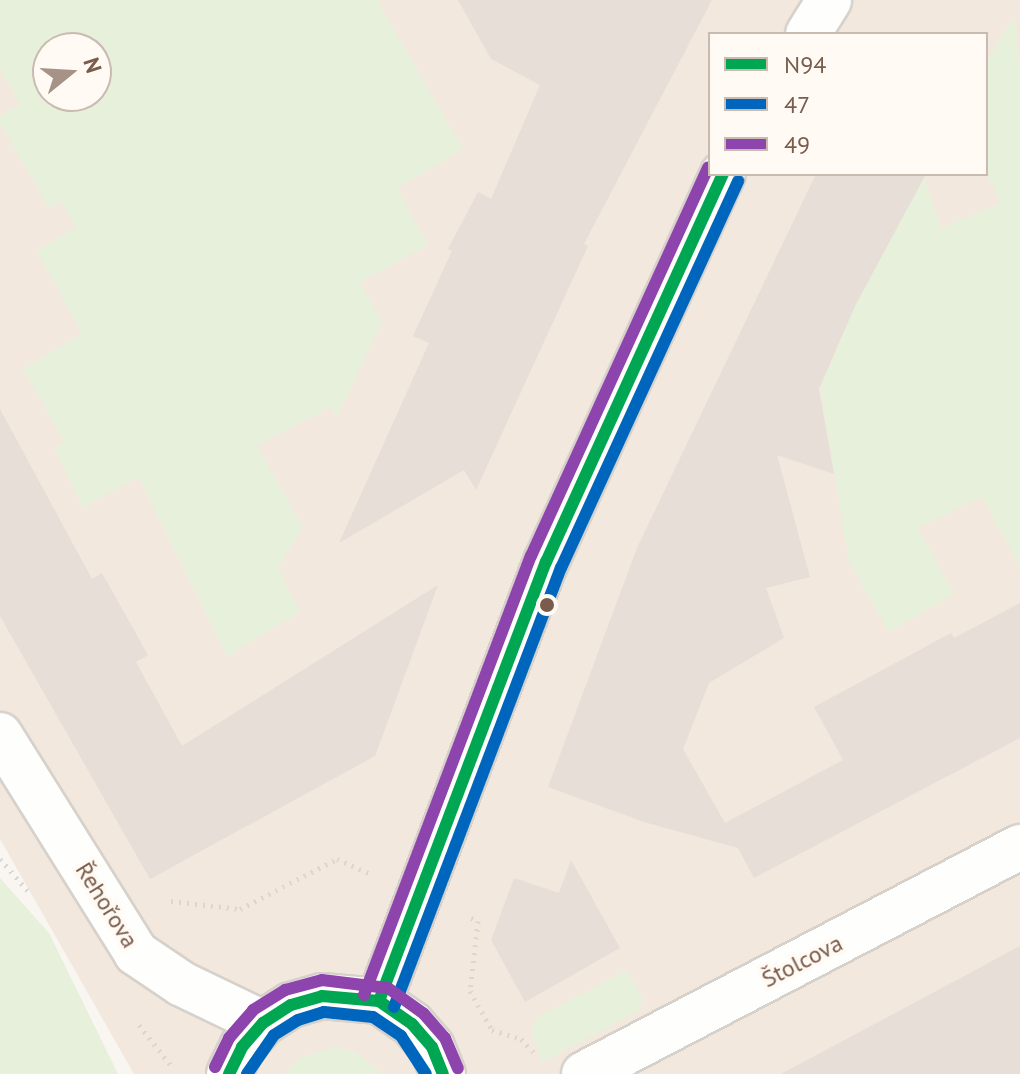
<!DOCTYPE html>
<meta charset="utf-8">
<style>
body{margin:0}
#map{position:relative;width:1020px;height:1074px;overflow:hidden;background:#f9f5f0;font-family:"PT Sans",sans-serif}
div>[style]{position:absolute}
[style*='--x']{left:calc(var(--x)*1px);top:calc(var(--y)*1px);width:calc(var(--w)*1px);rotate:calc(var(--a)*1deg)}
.residential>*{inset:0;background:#f2e8de}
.green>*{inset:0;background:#e7f0db}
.building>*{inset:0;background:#e6ded7}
.path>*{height:5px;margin-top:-2.5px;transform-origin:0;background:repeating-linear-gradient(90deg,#dcd5d0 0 2px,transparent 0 8px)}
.roads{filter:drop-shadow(2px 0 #d7d1cb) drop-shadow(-2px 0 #d7d1cb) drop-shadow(0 2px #d7d1cb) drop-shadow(0 -2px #d7d1cb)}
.minor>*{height:44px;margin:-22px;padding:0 22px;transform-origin:22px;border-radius:22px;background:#fefefd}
.tertiary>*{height:44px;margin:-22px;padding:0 22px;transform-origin:22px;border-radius:22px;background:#fefefd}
.bus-1>*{height:12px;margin:-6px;padding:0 6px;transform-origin:6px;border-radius:6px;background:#00a651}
.bus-2>*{height:12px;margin:-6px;padding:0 6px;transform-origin:6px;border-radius:6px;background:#0065bd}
.bus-3>*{height:12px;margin:-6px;padding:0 6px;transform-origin:6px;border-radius:6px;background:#8e44ad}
.dots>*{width:22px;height:22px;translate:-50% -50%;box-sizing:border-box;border:4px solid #fffaf3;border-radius:50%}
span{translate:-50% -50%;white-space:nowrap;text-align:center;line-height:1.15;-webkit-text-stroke:7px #fffaf3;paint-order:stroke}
.street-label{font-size:24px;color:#7a5c4d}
.legend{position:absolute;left:708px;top:32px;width:280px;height:144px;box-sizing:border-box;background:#fffaf3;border:2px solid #cabbb1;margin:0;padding:10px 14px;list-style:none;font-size:24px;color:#7a5c4d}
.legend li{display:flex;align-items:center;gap:16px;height:40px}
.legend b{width:40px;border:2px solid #cabbb1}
.north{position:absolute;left:32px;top:32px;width:80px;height:80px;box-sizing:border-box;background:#fffaf3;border:2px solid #cabbb1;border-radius:50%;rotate:72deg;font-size:22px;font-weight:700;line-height:32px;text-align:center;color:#7a5c4d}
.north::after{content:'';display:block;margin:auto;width:28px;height:36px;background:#a69286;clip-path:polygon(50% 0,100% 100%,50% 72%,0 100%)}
</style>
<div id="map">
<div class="residential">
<div style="clip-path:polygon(evenodd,0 0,1020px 0,1020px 1074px,134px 1074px,0 839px,0 0,710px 34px,986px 34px,986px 174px,710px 174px,710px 34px,0 0,48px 48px,96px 48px,96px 96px,48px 96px,48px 48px)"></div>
</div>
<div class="green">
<div style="clip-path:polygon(evenodd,0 0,377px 0,463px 149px,397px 188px,428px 245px,360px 282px,382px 322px,337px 417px,330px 407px,257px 446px,303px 527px,278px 568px,300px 612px,227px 656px,138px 477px,83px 508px,54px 448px,64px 441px,23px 369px,82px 333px,37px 251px,76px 227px,61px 201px,49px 208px,0 123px,0 116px,20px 104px,0 68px,0 0,96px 48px,96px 96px,48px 96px,48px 48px,96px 48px)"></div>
<div style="clip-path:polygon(1011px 20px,1016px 23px,1020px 74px,1020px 567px,982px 497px,918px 528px,954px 594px,889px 632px,849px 562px,820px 387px,855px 306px,924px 177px,941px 228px,1001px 203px,986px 172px,986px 63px)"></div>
<div style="clip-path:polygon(0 878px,49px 933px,118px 1074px,0 1074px)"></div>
<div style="clip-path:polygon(627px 970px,643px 999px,640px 1010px,541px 1063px,531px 1027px,538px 1017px)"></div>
<div style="clip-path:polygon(335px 1047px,355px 1051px,382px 1074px,284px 1074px,299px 1058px)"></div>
</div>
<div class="building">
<div style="clip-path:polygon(458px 0,712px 0,584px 244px,588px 246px,476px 490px,464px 470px,339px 543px,429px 343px,413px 336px,452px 251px,448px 249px,478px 192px,491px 199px,540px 85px,491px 59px)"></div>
<div style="clip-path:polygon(816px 174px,926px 174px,855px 306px,819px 389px,834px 474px,777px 455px,810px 577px,766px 588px,784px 638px,709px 683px,683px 749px,725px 823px,843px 760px,814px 707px,951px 633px,954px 638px,1020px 603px,1020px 738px,754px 878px,738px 848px,644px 822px,548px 787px,637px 548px)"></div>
<div style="clip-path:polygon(0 409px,92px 579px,102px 573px,148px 655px,136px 662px,182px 746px,438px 585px,375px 756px,150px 879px,0 616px)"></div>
<div style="clip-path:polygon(571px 860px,620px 948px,525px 1002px,491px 940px,514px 878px,559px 893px)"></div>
<div style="clip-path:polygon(1020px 946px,1020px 1074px,781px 1074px,983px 966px)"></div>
</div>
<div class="path">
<div style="--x:0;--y:859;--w:43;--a:48.8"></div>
<div style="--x:171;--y:901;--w:69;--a:6.6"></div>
<div style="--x:240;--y:909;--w:109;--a:-27.3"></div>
<div style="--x:337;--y:859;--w:35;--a:24"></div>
<div style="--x:471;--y:918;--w:8;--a:23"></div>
<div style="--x:478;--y:921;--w:70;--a:96.5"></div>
<div style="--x:470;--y:991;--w:45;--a:60.6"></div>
<div style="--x:492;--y:1030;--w:30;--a:17"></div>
<div style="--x:521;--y:1039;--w:18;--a:47"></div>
<div style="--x:139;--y:1025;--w:55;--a:51.7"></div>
</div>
<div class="roads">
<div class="minor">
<div style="--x:0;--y:735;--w:257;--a:58"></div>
<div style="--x:136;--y:953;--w:55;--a:34"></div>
<div style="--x:182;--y:984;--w:90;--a:25.7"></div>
<div style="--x:584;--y:1074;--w:492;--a:-27.5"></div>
</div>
<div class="tertiary">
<div style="--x:808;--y:34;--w:40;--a:-58"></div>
<div style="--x:379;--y:1001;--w:470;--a:-69.2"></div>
<div style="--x:546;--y:562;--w:426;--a:-65.5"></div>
<div style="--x:229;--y:1074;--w:30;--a:-64"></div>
<div style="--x:242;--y:1047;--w:32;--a:-49"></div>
<div style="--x:263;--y:1023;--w:33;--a:-33"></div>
<div style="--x:291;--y:1005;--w:32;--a:-16"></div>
<div style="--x:322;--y:996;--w:57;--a:5"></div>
<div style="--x:379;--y:1001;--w:40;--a:34.9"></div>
<div style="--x:412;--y:1024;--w:30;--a:49"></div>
<div style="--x:432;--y:1047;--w:29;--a:68"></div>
</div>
</div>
<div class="bus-1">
<div style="--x:379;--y:1001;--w:470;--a:-69.2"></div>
<div style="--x:546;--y:562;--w:426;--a:-65.5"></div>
<div style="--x:229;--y:1074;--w:30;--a:-64"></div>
<div style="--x:242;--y:1047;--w:32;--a:-49"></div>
<div style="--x:263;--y:1023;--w:33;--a:-33"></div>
<div style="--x:291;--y:1005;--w:32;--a:-16"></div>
<div style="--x:322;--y:996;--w:57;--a:5"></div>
<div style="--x:379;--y:1001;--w:40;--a:34.9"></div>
<div style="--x:412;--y:1024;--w:30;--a:49"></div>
<div style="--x:432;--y:1047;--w:29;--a:68"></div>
</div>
<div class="bus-2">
<div style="--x:394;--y:1007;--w:470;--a:-69.2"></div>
<div style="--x:561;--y:568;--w:426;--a:-65.4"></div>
<div style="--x:247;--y:1074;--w:47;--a:-55.3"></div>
<div style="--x:274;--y:1035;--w:28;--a:-32"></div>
<div style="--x:298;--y:1020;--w:27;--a:-17"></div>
<div style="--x:324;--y:1012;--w:49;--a:5.8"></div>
<div style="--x:373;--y:1017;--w:34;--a:34"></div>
<div style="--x:401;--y:1036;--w:45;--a:56.7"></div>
</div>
<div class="bus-3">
<div style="--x:364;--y:995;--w:470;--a:-69.2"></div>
<div style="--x:531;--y:556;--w:427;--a:-65.5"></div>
<div style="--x:215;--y:1067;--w:32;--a:-64"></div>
<div style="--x:229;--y:1038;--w:37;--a:-49"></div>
<div style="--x:253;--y:1010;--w:38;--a:-32"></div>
<div style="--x:285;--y:990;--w:38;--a:-15"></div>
<div style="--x:322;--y:980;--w:66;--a:6.9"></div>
<div style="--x:388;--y:988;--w:44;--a:35.8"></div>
<div style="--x:424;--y:1014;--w:32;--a:49"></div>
<div style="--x:445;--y:1038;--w:33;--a:67"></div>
</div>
<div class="dots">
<div style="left:547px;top:605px;background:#7a5c4d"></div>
</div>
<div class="street-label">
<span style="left:107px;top:905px;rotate:58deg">Řehořova</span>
<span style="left:802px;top:961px;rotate:-27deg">Štolcova</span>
</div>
<ul class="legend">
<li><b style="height:10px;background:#00a651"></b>N94</li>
<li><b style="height:10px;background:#0065bd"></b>47</li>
<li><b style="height:10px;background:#8e44ad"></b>49</li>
</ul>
<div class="north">N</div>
</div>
